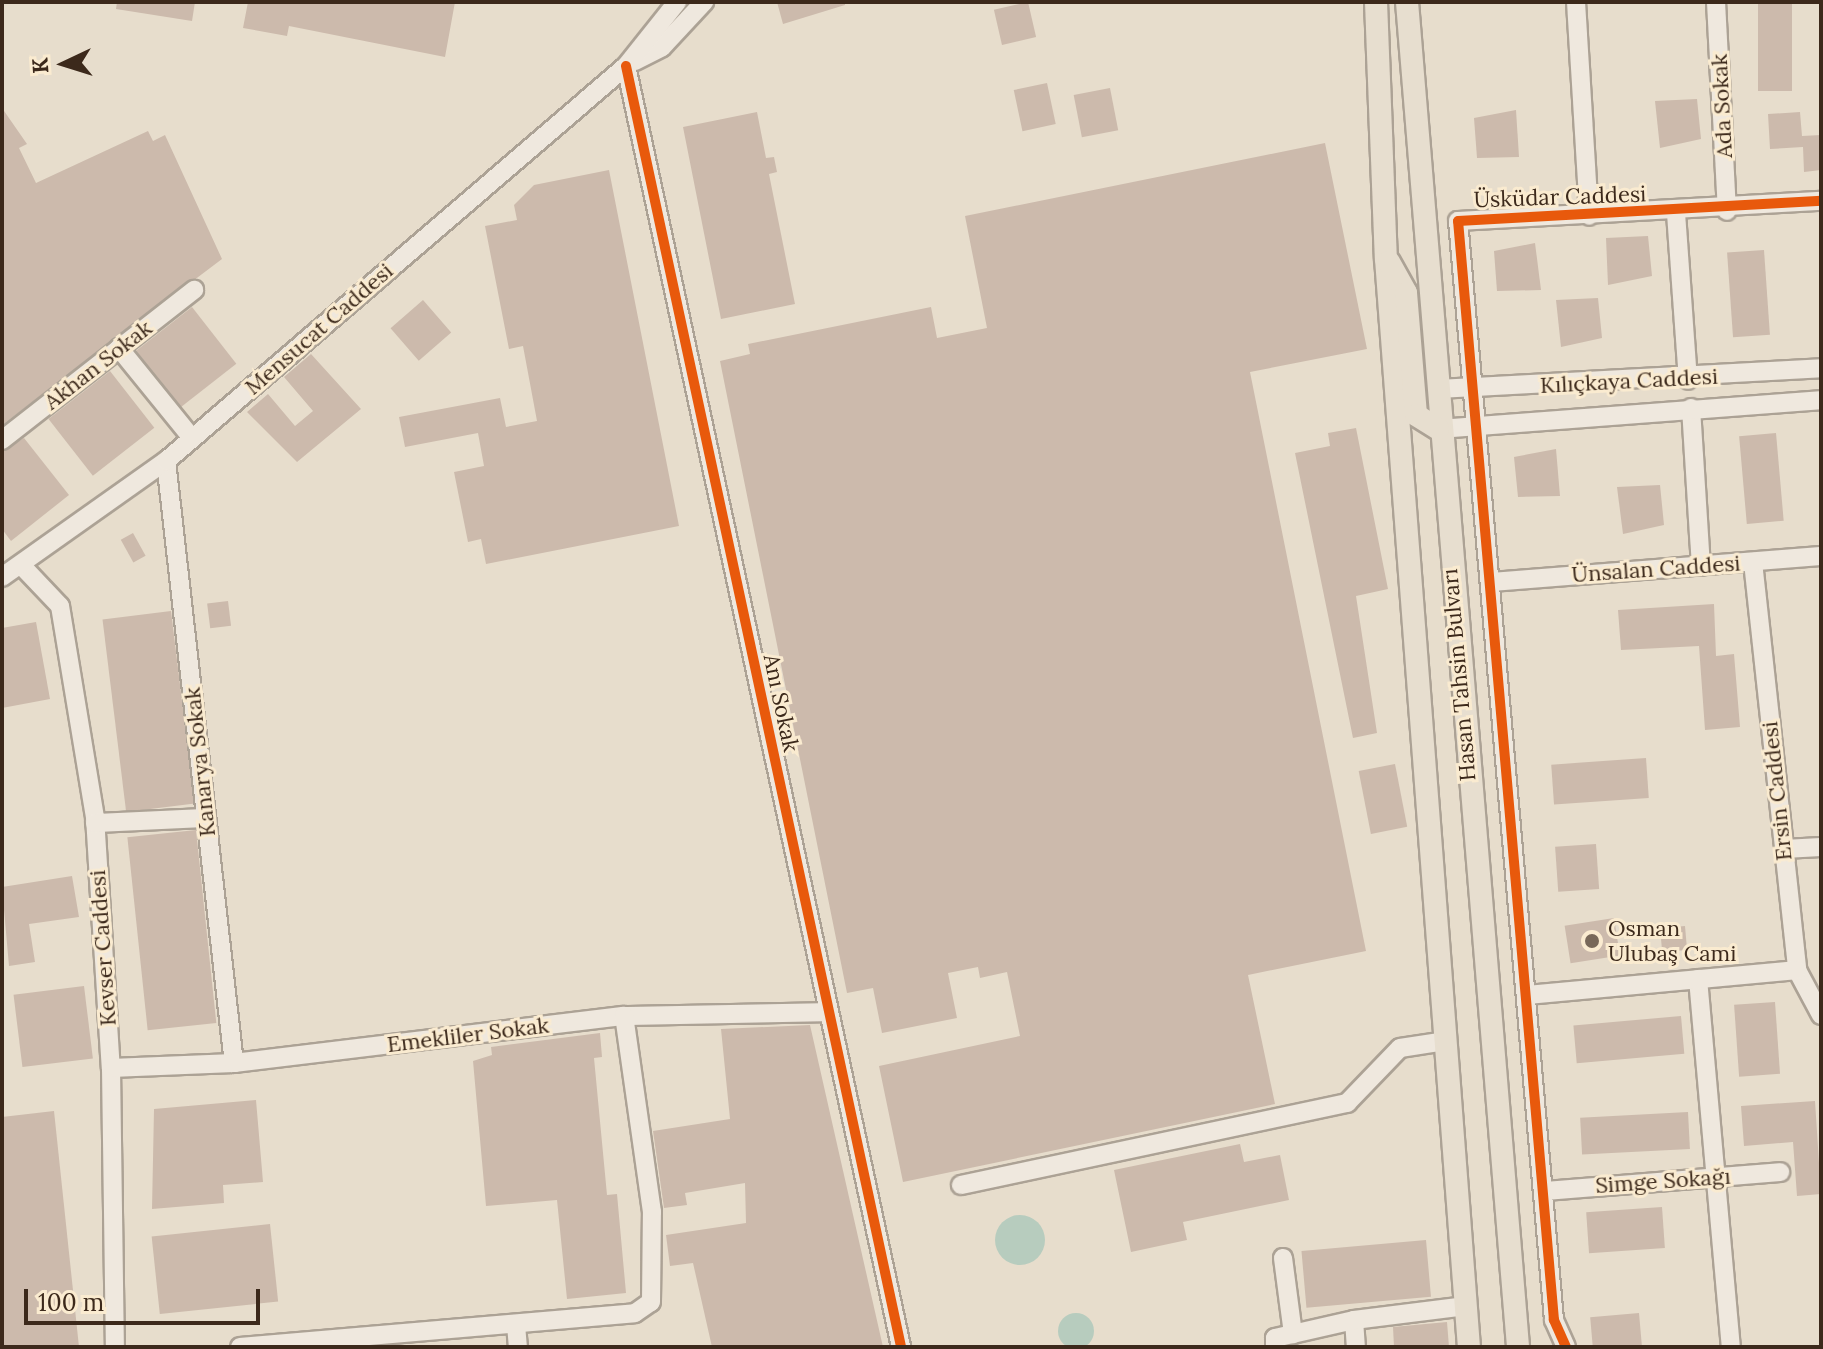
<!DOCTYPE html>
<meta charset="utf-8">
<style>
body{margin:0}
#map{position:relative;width:1823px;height:1349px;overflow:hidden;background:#e7ddcc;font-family:Lora,serif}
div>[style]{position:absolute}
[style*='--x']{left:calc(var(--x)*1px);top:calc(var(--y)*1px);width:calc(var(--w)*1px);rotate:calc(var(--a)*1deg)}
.water>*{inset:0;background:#b7ccbe}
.round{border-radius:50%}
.building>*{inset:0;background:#ccbaac;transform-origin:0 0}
.roads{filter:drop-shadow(2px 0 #aca295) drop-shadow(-2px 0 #aca295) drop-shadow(0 2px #aca295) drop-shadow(0 -2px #aca295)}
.minor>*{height:18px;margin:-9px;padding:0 9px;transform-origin:9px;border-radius:9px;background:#efe8de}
.major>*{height:22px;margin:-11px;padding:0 11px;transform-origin:11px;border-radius:11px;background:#e7decf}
.cycleway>*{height:10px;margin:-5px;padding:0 5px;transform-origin:5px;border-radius:5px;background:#e8590c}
.dots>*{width:22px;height:22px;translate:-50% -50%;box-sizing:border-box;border:4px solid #faebd0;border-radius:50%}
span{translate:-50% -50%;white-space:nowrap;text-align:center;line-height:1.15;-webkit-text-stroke:6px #faebd0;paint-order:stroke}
.street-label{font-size:22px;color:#3c291b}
.poi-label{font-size:22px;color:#3c291b}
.left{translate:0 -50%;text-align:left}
.frame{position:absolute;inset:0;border:4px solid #3c291b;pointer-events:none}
.north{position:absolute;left:24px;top:24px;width:80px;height:80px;-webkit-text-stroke:6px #faebd0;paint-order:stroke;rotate:266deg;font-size:22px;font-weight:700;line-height:32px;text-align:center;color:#3c291b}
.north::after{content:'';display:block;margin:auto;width:28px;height:36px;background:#3c291b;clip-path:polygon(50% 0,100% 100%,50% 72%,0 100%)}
.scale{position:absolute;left:24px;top:1289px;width:236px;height:36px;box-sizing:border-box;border:4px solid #3c291b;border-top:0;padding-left:10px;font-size:24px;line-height:28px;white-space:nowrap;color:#3c291b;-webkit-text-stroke:6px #faebd0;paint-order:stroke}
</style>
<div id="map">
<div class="water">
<div class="round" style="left:995px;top:1215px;width:50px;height:50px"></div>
<div class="round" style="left:1058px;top:1313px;width:36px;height:36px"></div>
</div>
<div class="building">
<div style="clip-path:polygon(117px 2px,195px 2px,192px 21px,116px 9px)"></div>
<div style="clip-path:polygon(248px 2px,455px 2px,445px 57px,289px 26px,287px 36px,243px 28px)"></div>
<div style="clip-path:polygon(777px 2px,845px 2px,845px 5px,783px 24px)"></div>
<div style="left:1028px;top:2px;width:36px;height:35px;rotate:77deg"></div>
<div style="left:1758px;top:2px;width:34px;height:89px"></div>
<div style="left:1047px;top:83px;width:42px;height:34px;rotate:78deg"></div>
<div style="left:1110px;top:88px;width:43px;height:37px;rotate:79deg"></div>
<div style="clip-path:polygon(1697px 99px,1701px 139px,1660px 148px,1655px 101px)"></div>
<div style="clip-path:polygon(2px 108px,27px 144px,19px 148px,36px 183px,148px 131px,153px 141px,165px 135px,222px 259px,2px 425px)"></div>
<div style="clip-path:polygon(1516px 110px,1519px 157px,1477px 158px,1474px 118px)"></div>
<div style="clip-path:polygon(757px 112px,766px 158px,774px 157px,777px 172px,769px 174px,795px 304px,721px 319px,683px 127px)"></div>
<div style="clip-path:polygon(1800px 112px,1802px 136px,1821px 135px,1821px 170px,1804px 172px,1803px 147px,1770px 149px,1768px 114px)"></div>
<div style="clip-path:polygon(1325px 143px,1367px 349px,1250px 372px,1366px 951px,1248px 975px,1275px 1104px,903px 1182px,879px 1066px,1020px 1036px,1007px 972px,980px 978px,978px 967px,948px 973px,957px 1018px,882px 1033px,873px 988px,847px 993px,720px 361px,750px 354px,748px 344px,931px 307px,937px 338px,987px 328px,965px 216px)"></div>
<div style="clip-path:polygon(609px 170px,679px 526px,486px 564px,481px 539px,468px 542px,454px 472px,484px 466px,478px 433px,405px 447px,399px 417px,500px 398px,506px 427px,537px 421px,523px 346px,509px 349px,485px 226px,517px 220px,514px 205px,534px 185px)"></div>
<div style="clip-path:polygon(1648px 236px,1652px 276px,1608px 285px,1606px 238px)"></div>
<div style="clip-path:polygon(1535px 243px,1541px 290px,1497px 291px,1494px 251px)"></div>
<div style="left:1764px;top:250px;width:85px;height:37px;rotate:86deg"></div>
<div style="clip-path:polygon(1598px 298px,1602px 338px,1561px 347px,1556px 300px)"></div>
<div style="left:423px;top:300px;width:43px;height:43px;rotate:49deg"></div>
<div style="left:192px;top:307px;width:72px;height:71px;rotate:52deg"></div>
<div style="clip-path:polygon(311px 354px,361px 409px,297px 462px,247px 412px,268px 394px,295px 426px,313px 411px,284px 377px)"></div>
<div style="left:110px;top:371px;width:72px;height:78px;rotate:52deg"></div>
<div style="clip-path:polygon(1356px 428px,1388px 589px,1356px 596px,1377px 733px,1353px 738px,1295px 453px,1330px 446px,1328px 433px)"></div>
<div style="left:1776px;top:433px;width:88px;height:37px;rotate:85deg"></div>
<div style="clip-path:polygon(24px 438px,69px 495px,11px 541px,2px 529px,2px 452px)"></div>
<div style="clip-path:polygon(1556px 449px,1560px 496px,1518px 497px,1514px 457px)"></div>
<div style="clip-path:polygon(1660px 485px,1664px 525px,1623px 534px,1617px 487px)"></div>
<div style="left:133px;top:533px;width:26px;height:14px;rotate:61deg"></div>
<div style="left:228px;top:601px;width:25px;height:21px;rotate:83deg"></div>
<div style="clip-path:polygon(1714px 604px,1716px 656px,1734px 654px,1740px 727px,1705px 730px,1699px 646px,1621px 650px,1618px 610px)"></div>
<div style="left:171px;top:611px;width:194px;height:69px;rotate:83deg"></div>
<div style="clip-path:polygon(36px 622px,50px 699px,2px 708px,2px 628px)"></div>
<div style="left:1646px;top:758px;width:40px;height:95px;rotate:86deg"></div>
<div style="left:1395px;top:764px;width:64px;height:37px;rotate:79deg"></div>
<div style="left:196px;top:830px;width:194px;height:69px;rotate:84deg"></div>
<div style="left:1596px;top:844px;width:45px;height:41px;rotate:86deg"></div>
<div style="clip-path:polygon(72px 876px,79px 917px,29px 924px,35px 962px,9px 966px,2px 887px)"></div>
<div style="left:1614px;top:918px;width:38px;height:50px;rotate:81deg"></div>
<div style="left:1685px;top:926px;width:24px;height:25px;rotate:85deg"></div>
<div style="left:84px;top:986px;width:73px;height:71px;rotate:83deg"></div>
<div style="left:1775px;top:1002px;width:72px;height:41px;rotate:86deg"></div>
<div style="left:1681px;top:1016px;width:38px;height:108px;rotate:85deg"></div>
<div style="clip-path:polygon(810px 1025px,883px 1347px,712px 1347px,693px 1263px,670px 1266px,666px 1235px,746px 1223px,745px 1183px,685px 1193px,687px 1205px,664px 1208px,653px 1131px,730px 1119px,721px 1029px)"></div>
<div style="clip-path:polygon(600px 1033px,602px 1057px,594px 1058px,607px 1195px,617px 1194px,626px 1293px,567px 1299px,557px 1200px,486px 1206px,473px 1061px,492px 1055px,491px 1047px)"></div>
<div style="clip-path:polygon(256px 1100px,263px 1182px,223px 1185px,224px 1203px,152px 1209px,154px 1109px)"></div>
<div style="clip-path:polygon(1815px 1101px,1821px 1194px,1797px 1196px,1793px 1142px,1744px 1146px,1741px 1106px)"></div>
<div style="clip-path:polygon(54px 1111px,79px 1347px,2px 1347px,2px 1117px)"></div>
<div style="left:1688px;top:1112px;width:37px;height:108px;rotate:87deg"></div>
<div style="clip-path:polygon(1240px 1144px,1244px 1162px,1280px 1155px,1289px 1200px,1183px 1222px,1187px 1240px,1131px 1252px,1114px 1170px)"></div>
<div style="left:1662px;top:1207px;width:41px;height:76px;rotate:86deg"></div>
<div style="left:270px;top:1224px;width:78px;height:119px;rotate:84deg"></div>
<div style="left:1426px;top:1240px;width:57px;height:125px;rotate:85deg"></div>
<div style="left:1639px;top:1313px;width:34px;height:49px;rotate:85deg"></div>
<div style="clip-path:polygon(1447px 1322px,1449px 1347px,1394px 1347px,1393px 1327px)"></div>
</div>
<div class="roads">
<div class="minor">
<div style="--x:1576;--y:2;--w:214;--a:86.5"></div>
<div style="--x:1716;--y:2;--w:209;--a:87"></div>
<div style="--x:635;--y:61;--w:30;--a:-27"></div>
<div style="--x:662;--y:47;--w:62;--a:-47"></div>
<div style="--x:626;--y:66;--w:1310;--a:77.88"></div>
<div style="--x:1676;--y:213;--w:167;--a:85.9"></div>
<div style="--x:119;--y:348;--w:116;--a:51"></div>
<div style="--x:1438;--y:389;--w:384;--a:-3.1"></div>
<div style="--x:1691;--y:408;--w:158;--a:86.4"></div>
<div style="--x:1438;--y:429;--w:384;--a:-4.3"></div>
<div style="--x:2;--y:440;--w:244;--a:-38"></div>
<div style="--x:166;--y:461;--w:606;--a:83.56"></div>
<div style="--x:1753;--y:562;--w:410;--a:83.8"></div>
<div style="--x:1797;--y:970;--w:51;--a:61.9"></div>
<div style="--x:22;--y:566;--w:55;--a:46.5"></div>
<div style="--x:60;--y:606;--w:214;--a:80.6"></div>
<div style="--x:95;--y:817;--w:252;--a:86.4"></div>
<div style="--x:111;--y:1068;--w:279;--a:89.2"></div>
<div style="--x:2;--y:577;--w:201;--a:-35.3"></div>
<div style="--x:166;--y:461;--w:606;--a:-40.65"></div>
<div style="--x:626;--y:66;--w:82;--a:-51.4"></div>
<div style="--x:1491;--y:582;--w:331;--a:-4.5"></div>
<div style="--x:95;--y:823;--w:111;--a:-2.6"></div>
<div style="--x:1784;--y:849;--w:37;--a:-3"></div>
<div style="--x:1698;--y:979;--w:369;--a:84.9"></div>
<div style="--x:1528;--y:995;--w:270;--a:-5.3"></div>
<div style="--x:111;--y:1068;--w:123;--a:-2.3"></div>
<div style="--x:234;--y:1063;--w:393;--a:-6.9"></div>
<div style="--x:624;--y:1016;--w:201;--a:-1.1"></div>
<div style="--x:961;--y:1185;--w:395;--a:-12"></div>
<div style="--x:1347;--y:1103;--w:76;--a:-46.1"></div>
<div style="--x:1400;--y:1048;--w:47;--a:-8.7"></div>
<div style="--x:1545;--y:1191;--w:236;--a:-4.6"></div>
<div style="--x:1283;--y:1258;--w:77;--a:82.5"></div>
<div style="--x:1354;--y:1320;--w:27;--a:86"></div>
<div style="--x:516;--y:1325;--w:22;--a:85"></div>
<div style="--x:240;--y:1347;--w:396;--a:-4.9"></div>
<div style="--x:635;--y:1313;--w:19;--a:-35"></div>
<div style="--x:651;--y:1302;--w:90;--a:-89.4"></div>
<div style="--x:652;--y:1212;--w:198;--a:-98.1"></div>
<div style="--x:1275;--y:1347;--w:9;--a:-90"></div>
<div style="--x:1275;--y:1338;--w:81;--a:-12.8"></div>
<div style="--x:1354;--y:1320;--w:113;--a:-7.1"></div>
<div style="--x:1566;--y:1347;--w:30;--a:-114"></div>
<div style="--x:1554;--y:1320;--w:1103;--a:-94.99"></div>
<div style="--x:1458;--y:221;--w:364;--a:-3.2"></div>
</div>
<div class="major">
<div style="--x:1376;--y:2;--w:257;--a:87.8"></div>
<div style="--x:1386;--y:259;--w:1091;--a:85.64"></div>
<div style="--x:1407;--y:2;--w:1350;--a:85.28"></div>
<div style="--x:1389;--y:262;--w:35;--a:61"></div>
<div style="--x:1406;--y:293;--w:122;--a:85.3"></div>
<div style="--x:1416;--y:415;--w:26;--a:32"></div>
</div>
</div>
<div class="cycleway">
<div style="--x:626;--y:66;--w:1310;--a:77.88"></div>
<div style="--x:1566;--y:1347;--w:30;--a:-114"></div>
<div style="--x:1554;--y:1320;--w:1103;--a:-94.99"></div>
<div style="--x:1458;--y:221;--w:364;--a:-3.2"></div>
</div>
<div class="dots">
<div style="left:1592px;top:941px;background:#786859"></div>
</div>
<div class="street-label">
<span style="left:1722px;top:106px;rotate:-93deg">Ada Sokak</span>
<span style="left:1560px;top:197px;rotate:-2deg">Üsküdar Caddesi</span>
<span style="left:319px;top:329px;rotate:-41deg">Mensucat Caddesi</span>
<span style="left:98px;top:365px;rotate:-38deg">Akhan Sokak</span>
<span style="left:1629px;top:381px;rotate:-3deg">Kılıçkaya Caddesi</span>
<span style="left:1656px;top:569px;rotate:-4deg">Ünsalan Caddesi</span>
<span style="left:1459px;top:675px;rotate:-95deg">Hasan Tahsin Bulvarı</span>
<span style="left:781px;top:703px;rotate:78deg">Anı Sokak</span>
<span style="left:200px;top:762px;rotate:-96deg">Kanarya Sokak</span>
<span style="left:1777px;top:791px;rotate:-96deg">Ersin Caddesi</span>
<span style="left:103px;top:948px;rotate:-94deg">Kevser Caddesi</span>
<span style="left:468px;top:1035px;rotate:-7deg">Emekliler Sokak</span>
<span style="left:1663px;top:1181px;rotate:-4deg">Simge Sokağı</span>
</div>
<div class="poi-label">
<span class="left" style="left:1608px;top:941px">Osman<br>Ulubaş Cami</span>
</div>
<div class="frame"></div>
<div class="north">K</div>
<div class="scale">100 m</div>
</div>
